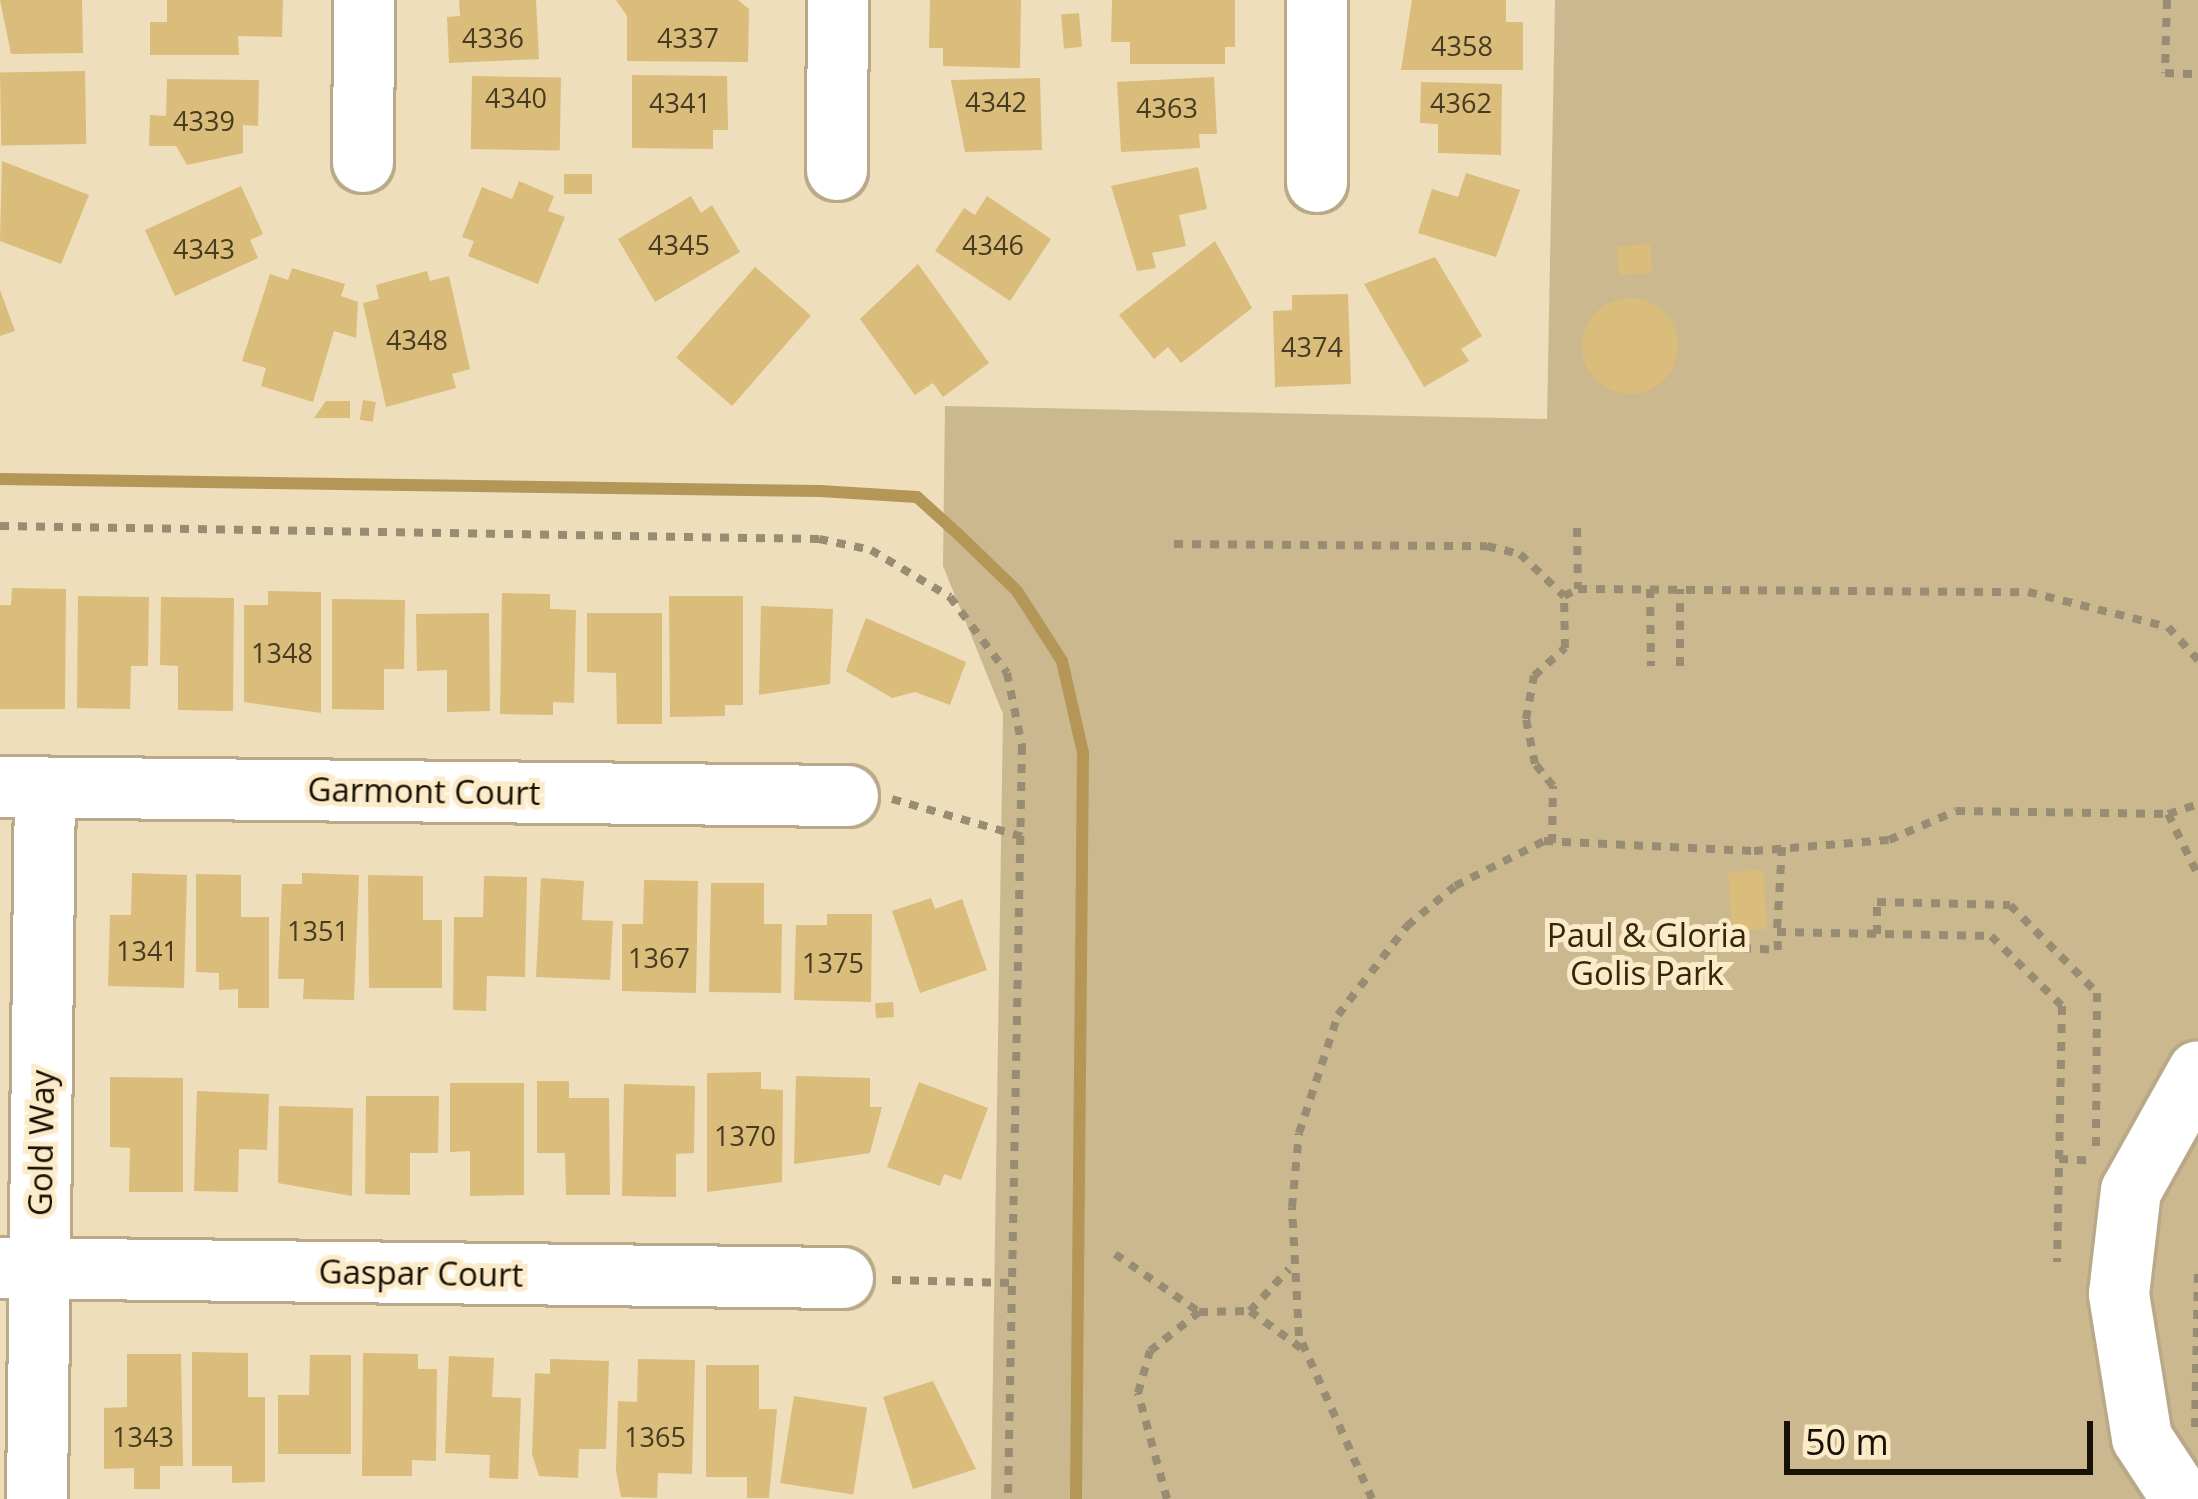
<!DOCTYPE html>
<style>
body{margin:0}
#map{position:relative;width:2198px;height:1499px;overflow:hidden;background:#eedebc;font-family:"Open Sans",sans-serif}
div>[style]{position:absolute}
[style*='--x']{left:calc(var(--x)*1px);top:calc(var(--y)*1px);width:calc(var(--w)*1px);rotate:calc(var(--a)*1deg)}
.green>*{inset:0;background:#ccb88f}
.stream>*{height:12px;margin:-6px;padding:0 6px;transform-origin:6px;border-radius:6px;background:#b49756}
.building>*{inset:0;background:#dabc7b;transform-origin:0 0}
.round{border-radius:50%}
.path>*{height:8px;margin-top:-4px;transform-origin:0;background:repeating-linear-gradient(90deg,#988c73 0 9px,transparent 0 18px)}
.roads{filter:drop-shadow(3px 0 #b9a988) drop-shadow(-3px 0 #b9a988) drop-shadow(0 3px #b9a988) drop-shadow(0 -3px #b9a988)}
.minor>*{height:60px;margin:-30px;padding:0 30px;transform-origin:30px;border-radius:30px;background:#fff}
span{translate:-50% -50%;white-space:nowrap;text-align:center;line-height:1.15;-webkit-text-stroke:10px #fcebc9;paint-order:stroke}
.number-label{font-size:27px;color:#473b22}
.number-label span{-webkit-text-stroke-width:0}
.street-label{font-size:33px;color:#161005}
.park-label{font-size:33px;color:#35280a}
.scale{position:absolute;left:1784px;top:1421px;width:309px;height:54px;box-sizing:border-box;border:6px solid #161005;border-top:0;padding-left:15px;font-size:36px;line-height:42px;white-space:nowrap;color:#161005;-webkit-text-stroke:9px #fcebc9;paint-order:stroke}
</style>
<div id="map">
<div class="green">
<div style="clip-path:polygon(1555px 0,2198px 0,2198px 1499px,991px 1499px,1003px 714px,943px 566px,945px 406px,1547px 419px)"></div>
</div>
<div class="stream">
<div style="--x:0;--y:479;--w:820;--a:0.84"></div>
<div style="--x:820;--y:491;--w:97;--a:3.5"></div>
<div style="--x:917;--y:497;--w:55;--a:42.1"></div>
<div style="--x:958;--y:534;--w:82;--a:44"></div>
<div style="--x:1017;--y:591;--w:83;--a:57.3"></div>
<div style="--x:1062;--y:661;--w:94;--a:77.1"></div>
<div style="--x:1083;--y:753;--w:746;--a:90.54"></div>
</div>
<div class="building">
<div style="clip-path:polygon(0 0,82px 0,83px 53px,11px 54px)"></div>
<div style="clip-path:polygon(167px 0,283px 0,282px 37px,238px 36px,239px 55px,150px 55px,150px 22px,167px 22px)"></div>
<div style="clip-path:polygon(459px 0,536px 0,539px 59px,449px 63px,447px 17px,460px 16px)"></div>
<div style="clip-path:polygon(616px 0,738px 0,749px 9px,748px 62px,627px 61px,627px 16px)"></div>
<div style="clip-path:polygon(930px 0,1021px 0,1020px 68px,943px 66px,943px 48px,929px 48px)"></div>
<div style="clip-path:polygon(1112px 0,1235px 0,1235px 47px,1225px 47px,1225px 64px,1130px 64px,1130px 42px,1111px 42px)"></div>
<div style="clip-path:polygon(1412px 0,1506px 0,1506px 22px,1523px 22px,1523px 70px,1401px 70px)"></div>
<div style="left:1079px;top:13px;width:34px;height:18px;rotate:85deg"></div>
<div style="left:85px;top:71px;width:73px;height:85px;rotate:89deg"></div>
<div style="clip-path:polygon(632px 75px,727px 76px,728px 130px,713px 130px,713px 149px,632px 148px)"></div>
<div style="left:472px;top:76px;width:89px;height:73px;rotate:1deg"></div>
<div style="clip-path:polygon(1214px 77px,1217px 134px,1199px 134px,1200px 148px,1121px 152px,1117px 82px)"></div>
<div style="clip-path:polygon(1040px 78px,1042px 150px,965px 152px,951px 80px)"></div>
<div style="clip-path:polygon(167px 79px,259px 80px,258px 126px,243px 125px,243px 153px,187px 165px,176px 146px,149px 146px,150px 115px,166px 116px)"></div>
<div style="clip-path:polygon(1421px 82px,1502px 84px,1501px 155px,1438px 153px,1438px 124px,1420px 123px)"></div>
<div style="clip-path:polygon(2px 161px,89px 195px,61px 264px,0 241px)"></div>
<div style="clip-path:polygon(1198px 167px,1207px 209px,1179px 215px,1186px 246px,1152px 253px,1156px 268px,1137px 271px,1111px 186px)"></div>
<div style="clip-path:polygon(1466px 173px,1520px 190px,1496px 257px,1418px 233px,1432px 189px,1458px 197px)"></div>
<div style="left:564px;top:174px;width:28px;height:20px"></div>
<div style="clip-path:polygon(519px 181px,554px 196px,548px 211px,565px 217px,538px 284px,468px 256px,474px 241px,462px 237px,482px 187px,512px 199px)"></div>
<div style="clip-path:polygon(241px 186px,263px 234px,250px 240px,258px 258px,175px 296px,145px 230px)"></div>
<div style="clip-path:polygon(691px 196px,701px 213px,712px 205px,740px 252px,655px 302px,618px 239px)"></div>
<div style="clip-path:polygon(987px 196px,1051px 239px,1010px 301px,935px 251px,964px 208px,975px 215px)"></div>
<div style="clip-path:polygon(1215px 241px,1252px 308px,1181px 363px,1168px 347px,1154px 359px,1119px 315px)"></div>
<div style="left:1650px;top:244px;width:29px;height:33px;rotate:86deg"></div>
<div style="clip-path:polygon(1435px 257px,1482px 336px,1461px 349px,1469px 361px,1424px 387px,1364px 284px)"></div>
<div style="clip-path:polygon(918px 264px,989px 363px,943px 397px,933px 383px,915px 395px,860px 319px)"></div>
<div style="left:755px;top:267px;width:74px;height:120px;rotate:41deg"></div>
<div style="clip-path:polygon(292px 268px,345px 284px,341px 296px,358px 302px,356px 338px,334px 331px,313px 402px,261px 386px,266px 368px,242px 361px,270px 274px,288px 280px)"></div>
<div style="clip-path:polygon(427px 271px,430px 281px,449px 276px,470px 369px,452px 374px,456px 388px,386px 407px,363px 303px,379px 299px,376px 285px)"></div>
<div style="clip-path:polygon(0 290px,15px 331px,0 336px)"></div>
<div style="clip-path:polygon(1348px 294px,1351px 384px,1275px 387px,1273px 311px,1292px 310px,1292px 295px)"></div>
<div class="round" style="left:1582px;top:298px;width:96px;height:96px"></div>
<div style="left:363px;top:400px;width:13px;height:20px;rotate:9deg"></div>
<div style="clip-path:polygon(326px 401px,350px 401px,350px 418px,314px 418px)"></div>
<div style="clip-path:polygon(12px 588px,66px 589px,65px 709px,0 709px,0 605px,11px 605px)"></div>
<div style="clip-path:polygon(268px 591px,321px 592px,321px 713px,244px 702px,244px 605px,268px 605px)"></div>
<div style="clip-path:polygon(502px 593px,550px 594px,550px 609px,576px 610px,574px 703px,553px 702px,553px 715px,500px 714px)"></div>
<div style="clip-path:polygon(78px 596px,149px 597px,148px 666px,131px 666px,130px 709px,77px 708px)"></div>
<div style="clip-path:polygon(669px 596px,743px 596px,743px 705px,725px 705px,725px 716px,670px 717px)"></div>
<div style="clip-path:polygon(161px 597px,234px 598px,233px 711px,178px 710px,178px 666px,160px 665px)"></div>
<div style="clip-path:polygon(332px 599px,405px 600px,404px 669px,384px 669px,384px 710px,332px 709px)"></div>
<div style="clip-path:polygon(761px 606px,833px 609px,830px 684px,759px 695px)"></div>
<div style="clip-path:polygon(489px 613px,490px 711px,447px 712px,447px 670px,417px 671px,416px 614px)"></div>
<div style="clip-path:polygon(587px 613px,662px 613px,662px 724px,617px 724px,616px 673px,587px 672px)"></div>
<div style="clip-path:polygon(866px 618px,966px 662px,950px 705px,915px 692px,892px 698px,846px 671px)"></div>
<div style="left:1763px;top:870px;width:59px;height:35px;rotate:86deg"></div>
<div style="clip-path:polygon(132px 873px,187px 875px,184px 988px,108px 986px,110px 915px,131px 915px)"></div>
<div style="clip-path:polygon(302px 873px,359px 875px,354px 1000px,303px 999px,304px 979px,278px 979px,282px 884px,302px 884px)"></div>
<div style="clip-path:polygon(196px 874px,241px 875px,241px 917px,269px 917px,269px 1008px,238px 1008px,238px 989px,219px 990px,219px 973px,196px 972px)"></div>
<div style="clip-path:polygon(368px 875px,423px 876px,423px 920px,442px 920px,442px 988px,369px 988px)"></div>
<div style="clip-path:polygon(484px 876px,527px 877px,525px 977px,487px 976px,486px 1011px,453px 1010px,454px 917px,483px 917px)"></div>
<div style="clip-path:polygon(541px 878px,584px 881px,582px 920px,613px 921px,610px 980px,536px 977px)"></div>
<div style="clip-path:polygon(644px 880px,698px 881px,696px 993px,622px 991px,622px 924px,643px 924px)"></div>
<div style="clip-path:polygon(711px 883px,764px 883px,764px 924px,782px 924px,781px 993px,709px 992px)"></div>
<div style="clip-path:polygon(931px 898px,935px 909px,962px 899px,987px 970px,920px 993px,892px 911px)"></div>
<div style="clip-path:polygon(827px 914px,872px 914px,871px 1002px,794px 1000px,796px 925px,827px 925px)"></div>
<div style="left:893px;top:1002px;width:15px;height:18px;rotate:86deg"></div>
<div style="clip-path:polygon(761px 1072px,761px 1089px,783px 1090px,782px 1182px,707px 1192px,707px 1073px)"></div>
<div style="clip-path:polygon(796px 1076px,870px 1078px,870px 1107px,882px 1107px,870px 1153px,794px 1164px)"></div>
<div style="clip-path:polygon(110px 1077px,183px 1078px,183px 1192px,129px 1192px,130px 1148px,110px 1147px)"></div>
<div style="clip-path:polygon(537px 1081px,569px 1081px,569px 1098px,609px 1098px,610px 1195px,566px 1195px,565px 1153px,537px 1153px)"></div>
<div style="clip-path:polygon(919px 1082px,988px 1108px,961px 1180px,944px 1174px,940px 1186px,887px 1167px)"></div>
<div style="clip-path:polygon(450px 1083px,524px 1083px,524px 1195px,470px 1196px,470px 1151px,450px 1152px)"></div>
<div style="clip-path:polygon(624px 1084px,695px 1086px,694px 1153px,676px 1154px,676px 1197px,622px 1196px)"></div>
<div style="clip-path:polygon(197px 1091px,269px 1094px,267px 1150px,239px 1149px,238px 1192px,194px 1191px)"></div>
<div style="clip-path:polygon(366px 1096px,439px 1096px,438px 1153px,410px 1153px,410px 1195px,365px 1194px)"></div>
<div style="clip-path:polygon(279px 1106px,353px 1108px,352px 1196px,278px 1183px)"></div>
<div style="clip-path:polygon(192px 1352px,248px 1353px,248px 1397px,265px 1397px,265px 1482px,232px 1483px,232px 1466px,192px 1466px)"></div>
<div style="clip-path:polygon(363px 1353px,418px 1354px,418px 1369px,437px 1369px,436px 1461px,412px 1460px,412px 1476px,362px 1476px)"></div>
<div style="clip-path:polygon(127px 1354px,181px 1354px,183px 1466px,160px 1466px,160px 1489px,134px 1489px,134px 1468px,104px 1469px,104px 1408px,127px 1407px)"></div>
<div style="clip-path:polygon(310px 1355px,351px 1355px,351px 1454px,278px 1454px,278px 1395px,309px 1395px)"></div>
<div style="clip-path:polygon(449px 1356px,494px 1358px,492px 1397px,521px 1398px,518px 1479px,489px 1478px,490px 1455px,445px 1453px)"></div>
<div style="clip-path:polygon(550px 1359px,609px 1361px,606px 1449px,579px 1449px,578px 1478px,539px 1476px,532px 1454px,535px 1373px,550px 1374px)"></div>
<div style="clip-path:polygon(638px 1359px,695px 1360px,692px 1474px,658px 1473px,657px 1498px,621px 1497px,616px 1471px,618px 1401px,637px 1402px)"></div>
<div style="clip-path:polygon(706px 1365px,759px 1365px,759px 1409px,777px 1409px,769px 1498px,747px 1498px,747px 1477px,706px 1477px)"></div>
<div style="clip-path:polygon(933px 1381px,976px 1469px,913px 1489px,883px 1397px)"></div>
<div style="left:794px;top:1396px;width:74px;height:88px;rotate:9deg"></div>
</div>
<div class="path">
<div style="--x:2167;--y:0;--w:73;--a:91.6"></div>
<div style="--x:2165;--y:73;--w:33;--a:2"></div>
<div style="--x:0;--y:526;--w:819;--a:0.91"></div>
<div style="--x:819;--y:539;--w:53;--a:11.9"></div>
<div style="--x:871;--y:550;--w:92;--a:30.7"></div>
<div style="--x:950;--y:597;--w:95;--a:53.1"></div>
<div style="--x:1007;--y:673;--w:75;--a:78.4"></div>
<div style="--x:1022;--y:746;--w:753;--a:91.07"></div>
<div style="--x:1577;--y:528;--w:61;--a:89.1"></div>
<div style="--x:1578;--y:589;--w:450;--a:0.4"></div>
<div style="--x:2028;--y:592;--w:144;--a:14"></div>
<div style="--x:2168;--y:627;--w:45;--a:47.7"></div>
<div style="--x:1174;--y:544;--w:313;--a:0.4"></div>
<div style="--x:1487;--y:546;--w:34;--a:14"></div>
<div style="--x:1520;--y:554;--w:61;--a:43.7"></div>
<div style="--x:1564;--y:596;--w:16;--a:-27"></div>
<div style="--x:1650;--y:589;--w:77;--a:89.3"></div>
<div style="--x:1680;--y:666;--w:77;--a:-90"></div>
<div style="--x:892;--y:799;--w:137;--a:16.1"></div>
<div style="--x:2168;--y:814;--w:68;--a:63.8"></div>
<div style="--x:1552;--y:843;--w:57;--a:-89"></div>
<div style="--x:1553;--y:786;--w:28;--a:-129"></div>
<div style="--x:1535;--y:764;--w:46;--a:-101.3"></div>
<div style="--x:1526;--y:719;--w:44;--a:-79.5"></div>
<div style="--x:1534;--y:676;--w:42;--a:-42.1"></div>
<div style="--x:1565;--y:648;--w:52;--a:-91.1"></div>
<div style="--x:1782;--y:847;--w:85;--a:93.4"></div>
<div style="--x:1777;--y:932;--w:214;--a:1.1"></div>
<div style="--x:1991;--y:936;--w:100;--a:44.6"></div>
<div style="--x:2062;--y:1006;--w:256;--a:91.1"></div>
<div style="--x:1877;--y:934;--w:32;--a:-90"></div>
<div style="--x:1877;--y:902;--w:133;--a:1.3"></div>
<div style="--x:2010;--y:905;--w:124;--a:45.3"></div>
<div style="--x:2097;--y:993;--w:155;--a:90.4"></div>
<div style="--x:1724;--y:947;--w:54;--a:3.2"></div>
<div style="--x:1778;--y:950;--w:18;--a:-93"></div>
<div style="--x:2059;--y:1159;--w:35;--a:3"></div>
<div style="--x:1115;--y:1254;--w:102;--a:34.6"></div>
<div style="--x:892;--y:1280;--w:119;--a:1.4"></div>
<div style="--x:1250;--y:1311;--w:57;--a:-47.1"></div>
<div style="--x:2195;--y:1427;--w:160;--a:-88.9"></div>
<div style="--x:1167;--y:1499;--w:110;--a:-105.3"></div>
<div style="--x:1138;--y:1393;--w:44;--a:-74.1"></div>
<div style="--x:1150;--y:1351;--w:63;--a:-38.5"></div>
<div style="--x:1199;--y:1312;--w:51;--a:-1.1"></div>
<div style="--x:1250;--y:1311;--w:68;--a:36"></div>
<div style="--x:1372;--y:1499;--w:179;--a:-114.1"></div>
<div style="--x:1299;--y:1336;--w:129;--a:-93.1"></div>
<div style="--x:1292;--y:1207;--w:74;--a:-84.6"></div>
<div style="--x:1299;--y:1133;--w:124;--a:-71.7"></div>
<div style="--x:1338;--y:1015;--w:113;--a:-52.2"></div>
<div style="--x:1407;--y:926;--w:62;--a:-39.8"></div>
<div style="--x:1455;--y:886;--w:100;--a:-26.8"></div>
<div style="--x:1544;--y:841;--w:210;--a:2.7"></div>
<div style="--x:1754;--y:851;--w:135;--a:-4.7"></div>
<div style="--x:1889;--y:840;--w:73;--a:-23.4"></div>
<div style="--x:1956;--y:811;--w:212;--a:0.8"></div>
<div style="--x:2168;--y:814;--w:32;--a:-18"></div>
</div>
<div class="roads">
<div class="minor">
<div style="--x:363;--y:162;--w:162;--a:-89.6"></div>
<div style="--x:837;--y:170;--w:170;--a:-89.7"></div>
<div style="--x:1317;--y:182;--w:182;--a:-90"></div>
<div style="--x:0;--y:787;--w:848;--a:0.61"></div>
<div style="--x:0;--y:1268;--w:843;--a:0.68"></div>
<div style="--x:37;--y:1499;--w:711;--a:-89.36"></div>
<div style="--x:2182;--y:1499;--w:73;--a:-123.3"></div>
<div style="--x:2142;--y:1438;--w:146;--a:-99.1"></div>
<div style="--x:2119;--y:1294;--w:104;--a:-83.4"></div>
<div style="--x:2131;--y:1191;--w:137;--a:-60.8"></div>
</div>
</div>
<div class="number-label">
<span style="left:493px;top:38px">4336</span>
<span style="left:688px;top:38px">4337</span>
<span style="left:1462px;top:46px">4358</span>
<span style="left:516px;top:98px">4340</span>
<span style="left:996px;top:102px">4342</span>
<span style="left:680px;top:103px">4341</span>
<span style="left:1461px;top:103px">4362</span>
<span style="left:1167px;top:108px">4363</span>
<span style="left:204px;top:121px">4339</span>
<span style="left:679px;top:245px">4345</span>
<span style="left:993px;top:245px">4346</span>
<span style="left:204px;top:249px">4343</span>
<span style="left:417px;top:340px">4348</span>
<span style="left:1312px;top:347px">4374</span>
<span style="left:282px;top:653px">1348</span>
<span style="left:318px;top:931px">1351</span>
<span style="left:147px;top:951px">1341</span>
<span style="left:659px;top:958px">1367</span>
<span style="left:833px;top:963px">1375</span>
<span style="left:745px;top:1136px">1370</span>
<span style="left:143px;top:1437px">1343</span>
<span style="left:655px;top:1437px">1365</span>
</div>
<div class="street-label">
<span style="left:424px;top:791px;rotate:1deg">Garmont Court</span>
<span style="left:41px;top:1143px;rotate:-89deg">Gold Way</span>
<span style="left:421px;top:1273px;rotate:1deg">Gaspar Court</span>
</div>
<div class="park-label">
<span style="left:1647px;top:954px">Paul &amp; Gloria<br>Golis Park</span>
</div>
<div class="scale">50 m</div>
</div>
